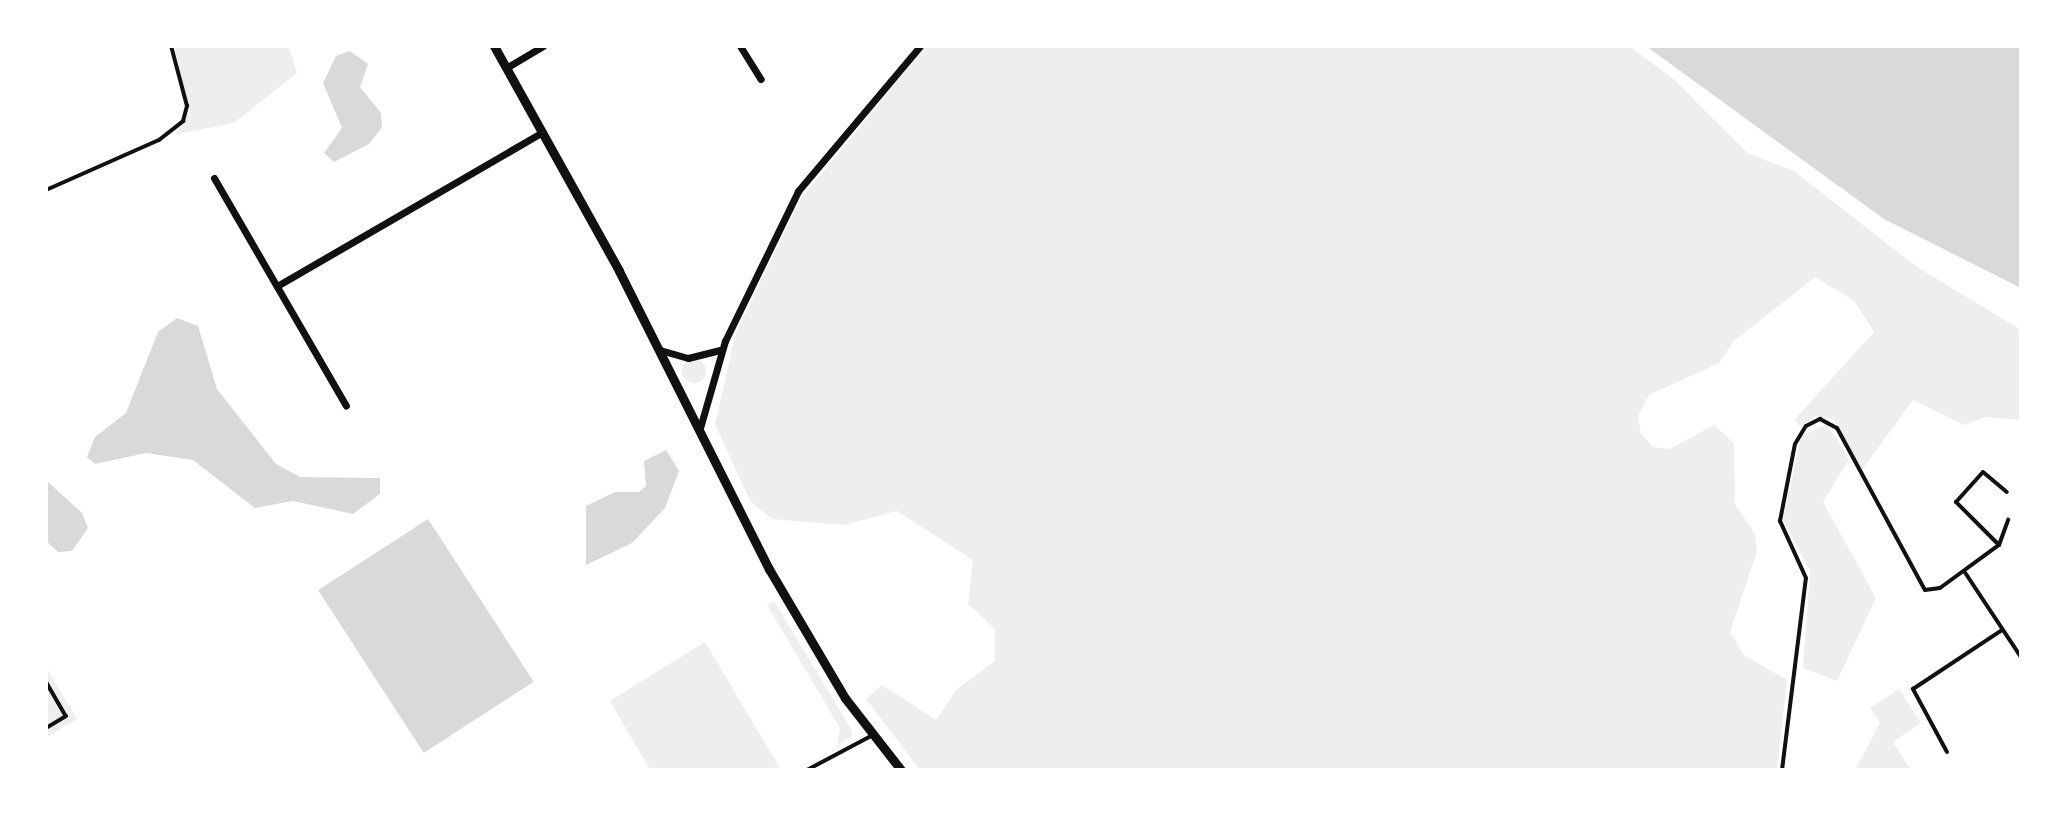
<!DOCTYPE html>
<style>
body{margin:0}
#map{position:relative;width:2067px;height:816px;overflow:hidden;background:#fff;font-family:Ubuntu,sans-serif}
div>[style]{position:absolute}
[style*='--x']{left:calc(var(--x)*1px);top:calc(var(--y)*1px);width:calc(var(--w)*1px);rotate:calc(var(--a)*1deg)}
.green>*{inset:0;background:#eee}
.round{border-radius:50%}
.water>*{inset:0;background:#d9d9d9;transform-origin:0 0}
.service>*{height:4px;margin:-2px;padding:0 2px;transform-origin:2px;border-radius:2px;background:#111}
.minor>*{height:7px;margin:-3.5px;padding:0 3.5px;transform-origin:3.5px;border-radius:3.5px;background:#111}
.tertiary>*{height:9px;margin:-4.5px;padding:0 4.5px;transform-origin:4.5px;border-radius:4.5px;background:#111}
span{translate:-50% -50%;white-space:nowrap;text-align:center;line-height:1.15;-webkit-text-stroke:8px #fff;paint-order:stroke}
.frame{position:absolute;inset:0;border:48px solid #fff;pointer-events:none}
</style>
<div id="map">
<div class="green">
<div style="clip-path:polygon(174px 46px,289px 46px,297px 73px,234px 123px,176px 134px,190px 112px)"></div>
<div style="clip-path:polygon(926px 46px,1629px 46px,1675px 80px,1747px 153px,1794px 171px,1917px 267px,2021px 330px,2021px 420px,1986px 417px,1964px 425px,1913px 400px,1861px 471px,1834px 420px,1816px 416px,1800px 427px,1795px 419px,1874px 332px,1854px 301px,1815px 277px,1733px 342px,1719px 363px,1649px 395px,1638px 416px,1641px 434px,1653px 447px,1670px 449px,1714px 425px,1734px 443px,1735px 504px,1755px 534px,1757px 551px,1730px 632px,1744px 655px,1787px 680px,1777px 770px,920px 770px,866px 699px,882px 685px,936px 720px,957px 689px,995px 661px,995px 629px,968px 604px,973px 560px,897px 511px,844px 525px,772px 519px,750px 501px,715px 424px,736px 332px,800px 200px)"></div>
<div class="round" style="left:682px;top:359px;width:24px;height:24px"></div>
<div style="clip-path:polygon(1827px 424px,1849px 459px,1823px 502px,1876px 598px,1837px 681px,1803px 668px,1810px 570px,1783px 520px,1801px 436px)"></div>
<div style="clip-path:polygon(774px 601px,851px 729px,852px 736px,837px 745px,840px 728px,767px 605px)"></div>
<div style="clip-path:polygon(705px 642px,781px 770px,650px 770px,610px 701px)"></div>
<div style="clip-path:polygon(46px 667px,77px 719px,46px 738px)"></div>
<div style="clip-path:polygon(1899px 689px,1921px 723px,1893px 742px,1911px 770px,1855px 770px,1880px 723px,1870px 708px)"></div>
</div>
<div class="water">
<div style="clip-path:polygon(1646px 46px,2021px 46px,2021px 288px,1884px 219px)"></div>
<div style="clip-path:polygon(350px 51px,368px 64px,360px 87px,381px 113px,382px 127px,369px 144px,334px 162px,324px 153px,342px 128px,323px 83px,336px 56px)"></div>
<div style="clip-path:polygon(177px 318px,198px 326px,217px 389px,276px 464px,300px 477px,380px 478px,380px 494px,353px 514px,293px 501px,255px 508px,193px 460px,146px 453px,95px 464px,87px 457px,95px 437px,126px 413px,158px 332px)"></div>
<div style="clip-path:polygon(666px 450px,679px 471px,665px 508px,632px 543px,586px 565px,586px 506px,615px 492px,639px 492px,646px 486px,644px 461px)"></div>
<div style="clip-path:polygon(46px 480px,82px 513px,88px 528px,72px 551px,58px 552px,46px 541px)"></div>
<div style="left:428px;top:519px;width:194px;height:131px;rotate:57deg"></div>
</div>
<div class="service">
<div style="--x:46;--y:190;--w:124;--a:-23.9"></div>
<div style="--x:159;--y:140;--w:31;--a:-38"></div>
<div style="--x:183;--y:121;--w:16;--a:-75"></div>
<div style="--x:187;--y:106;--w:62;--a:-104.9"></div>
<div style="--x:1999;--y:545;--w:61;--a:-135"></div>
<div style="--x:1956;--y:502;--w:40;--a:-48"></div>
<div style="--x:1983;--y:472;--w:31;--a:40"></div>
<div style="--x:1964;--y:571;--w:103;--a:56.5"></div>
<div style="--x:46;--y:682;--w:39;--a:60"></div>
<div style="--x:66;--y:716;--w:23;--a:149"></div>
<div style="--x:1947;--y:752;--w:72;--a:-118.4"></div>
<div style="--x:1913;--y:689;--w:107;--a:-33.5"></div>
<div style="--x:807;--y:770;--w:72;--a:-28"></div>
<div style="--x:1782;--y:770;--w:193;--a:-82.9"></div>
<div style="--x:1806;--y:578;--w:63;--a:-114.5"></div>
<div style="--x:1780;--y:521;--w:78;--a:-79"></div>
<div style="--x:1795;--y:444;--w:21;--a:-59"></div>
<div style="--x:1806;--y:426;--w:16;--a:-27"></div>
<div style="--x:1820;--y:419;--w:19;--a:28"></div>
<div style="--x:1837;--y:428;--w:184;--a:61.5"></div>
<div style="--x:1925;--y:590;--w:15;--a:-8"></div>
<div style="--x:1940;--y:588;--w:73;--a:-36.1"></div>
<div style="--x:1999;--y:545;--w:27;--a:-70"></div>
</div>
<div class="minor">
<div style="--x:740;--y:46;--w:39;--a:58"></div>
<div style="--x:506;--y:68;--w:43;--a:-30.7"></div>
<div style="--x:214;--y:178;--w:263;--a:59.9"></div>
<div style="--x:277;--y:286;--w:305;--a:-30.1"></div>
<div style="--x:660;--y:350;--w:29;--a:16"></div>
<div style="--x:688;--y:358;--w:33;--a:-14"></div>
<div style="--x:700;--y:428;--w:91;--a:-74"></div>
<div style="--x:725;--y:341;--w:167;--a:-64"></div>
<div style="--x:798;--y:191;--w:189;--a:-49.9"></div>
</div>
<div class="tertiary">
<div style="--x:494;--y:46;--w:257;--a:60.9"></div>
<div style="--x:619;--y:271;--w:334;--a:63.3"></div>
<div style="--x:769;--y:569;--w:150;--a:59.5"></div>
<div style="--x:845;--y:698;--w:91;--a:52.1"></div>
</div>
<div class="frame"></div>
</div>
